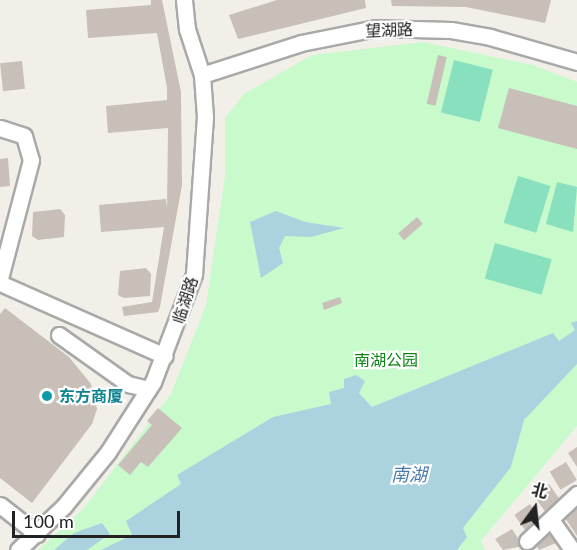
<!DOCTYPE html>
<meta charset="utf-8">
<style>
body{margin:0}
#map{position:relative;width:577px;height:550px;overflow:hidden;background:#f2efe9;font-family:Lato,"Noto Sans SC",sans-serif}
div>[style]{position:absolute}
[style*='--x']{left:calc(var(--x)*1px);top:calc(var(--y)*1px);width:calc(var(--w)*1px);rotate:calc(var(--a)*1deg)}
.park>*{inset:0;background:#c8facc}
.pitch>*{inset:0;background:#88e0be;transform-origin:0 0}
.water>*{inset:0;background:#aad3df}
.building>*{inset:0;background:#c7bfb8;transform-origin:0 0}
.roads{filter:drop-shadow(2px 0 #a9a9a9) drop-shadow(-2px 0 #a9a9a9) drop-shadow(0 2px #a9a9a9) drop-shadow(0 -2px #a9a9a9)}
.minor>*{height:15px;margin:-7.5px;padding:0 7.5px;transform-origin:7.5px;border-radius:7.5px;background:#fff}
.dots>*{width:16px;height:16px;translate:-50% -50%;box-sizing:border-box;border:3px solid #fff;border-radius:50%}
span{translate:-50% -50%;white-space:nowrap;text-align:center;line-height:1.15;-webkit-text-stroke:4.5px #fff;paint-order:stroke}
.street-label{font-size:16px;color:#222}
.park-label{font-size:16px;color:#0c8416}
.culture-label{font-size:16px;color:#0d838f;font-weight:700}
.left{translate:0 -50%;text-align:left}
.water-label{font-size:18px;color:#4a7aab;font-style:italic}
.north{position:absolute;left:505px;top:478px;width:60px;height:60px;-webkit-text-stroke:4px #fff;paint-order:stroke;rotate:15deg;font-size:16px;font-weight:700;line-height:24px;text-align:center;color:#222}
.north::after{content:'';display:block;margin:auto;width:21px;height:27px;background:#222;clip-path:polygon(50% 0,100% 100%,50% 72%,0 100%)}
.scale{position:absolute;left:12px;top:511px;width:168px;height:27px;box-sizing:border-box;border:3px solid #222;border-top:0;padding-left:8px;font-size:18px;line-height:21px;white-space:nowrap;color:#222;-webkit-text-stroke:4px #fff;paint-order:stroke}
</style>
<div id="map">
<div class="park">
<div style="clip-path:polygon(423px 42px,533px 65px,577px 82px,577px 426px,481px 541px,485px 550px,38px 550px,84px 508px,171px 394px,206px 305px,225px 176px,225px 118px,244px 94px,312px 55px)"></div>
</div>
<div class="pitch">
<div style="left:454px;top:60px;width:40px;height:54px;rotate:14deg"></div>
<div style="left:518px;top:176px;width:34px;height:49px;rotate:17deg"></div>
<div style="clip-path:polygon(557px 182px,577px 187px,573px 232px,546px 224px)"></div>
<div style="left:495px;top:243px;width:59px;height:37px;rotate:16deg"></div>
</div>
<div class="water">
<div style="clip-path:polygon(276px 211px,305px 222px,344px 228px,311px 237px,285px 236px,279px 248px,283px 263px,261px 278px,250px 222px)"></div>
<div style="clip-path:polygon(577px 321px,577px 364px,524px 420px,511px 467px,463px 528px,467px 537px,457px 550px,101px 550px,132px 535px,126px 521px,181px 484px,177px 475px,273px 417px,331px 404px,329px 392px,344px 388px,344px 379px,356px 375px,365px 381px,359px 393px,372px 407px,553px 333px,559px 341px,575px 330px,571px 323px)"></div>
<div style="clip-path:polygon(102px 523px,110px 534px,87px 550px,54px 550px,74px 533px)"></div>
</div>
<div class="building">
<div style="clip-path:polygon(151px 0,162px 0,181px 92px,182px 185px,160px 307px,158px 312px,124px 316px,122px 307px,152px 302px,164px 227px,101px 232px,99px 205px,166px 199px,167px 209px,168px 128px,108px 133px,106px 106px,167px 100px,167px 88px,157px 33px,88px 38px,86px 10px,151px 5px)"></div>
<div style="clip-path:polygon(277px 0,365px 0,366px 8px,238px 39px,229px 15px)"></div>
<div style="clip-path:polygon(391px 0,551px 0,545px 23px,466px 7px,392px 6px)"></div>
<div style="left:438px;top:55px;width:9px;height:50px;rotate:13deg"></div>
<div style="left:22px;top:61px;width:28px;height:22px;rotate:84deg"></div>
<div style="clip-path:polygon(509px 88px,577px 106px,577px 149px,498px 128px)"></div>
<div style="clip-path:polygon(8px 158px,10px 186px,0 187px,0 159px)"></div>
<div style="clip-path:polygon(60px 209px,65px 215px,64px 237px,38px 240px,32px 236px,33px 212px)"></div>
<div style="left:417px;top:217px;width:9px;height:25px;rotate:49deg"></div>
<div style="clip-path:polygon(146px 268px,151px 274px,150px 296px,124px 298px,118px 295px,120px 271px)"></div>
<div style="clip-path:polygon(340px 297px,342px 303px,324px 310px,322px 303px)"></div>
<div style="clip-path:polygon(5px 308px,69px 357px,91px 384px,97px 409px,92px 424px,32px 503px,0 478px,0 314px)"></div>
<div style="clip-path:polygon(158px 408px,182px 428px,148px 467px,141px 462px,130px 475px,118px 465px,152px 425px,147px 421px)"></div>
<div style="clip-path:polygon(577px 447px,577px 467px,568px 453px)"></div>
<div style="left:566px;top:462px;width:21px;height:19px;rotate:59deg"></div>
<div style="left:549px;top:484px;width:21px;height:19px;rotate:55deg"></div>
<div style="left:530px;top:504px;width:21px;height:19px;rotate:55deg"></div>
<div style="clip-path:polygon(577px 506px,577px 536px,563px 515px)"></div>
<div style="clip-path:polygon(551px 527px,561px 541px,539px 550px,533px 540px)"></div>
<div style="clip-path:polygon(512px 529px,523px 546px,503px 550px,495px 539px)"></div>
</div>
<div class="roads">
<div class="minor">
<div style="--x:202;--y:75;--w:104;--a:-17.9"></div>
<div style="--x:301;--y:43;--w:76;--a:-11.3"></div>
<div style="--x:376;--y:28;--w:75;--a:1.5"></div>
<div style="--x:451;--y:30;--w:40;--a:10"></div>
<div style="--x:490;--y:37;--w:91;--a:16"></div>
<div style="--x:0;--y:128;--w:25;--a:18"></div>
<div style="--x:24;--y:136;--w:25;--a:74"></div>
<div style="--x:31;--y:160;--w:122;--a:104.7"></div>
<div style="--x:0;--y:283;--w:180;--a:23.9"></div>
<div style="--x:59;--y:335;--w:85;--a:35.4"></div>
<div style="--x:128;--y:384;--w:21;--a:14"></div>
<div style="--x:0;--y:505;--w:47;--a:38.1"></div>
<div style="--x:552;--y:521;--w:35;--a:55"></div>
<div style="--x:527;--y:541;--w:69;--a:-43.2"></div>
<div style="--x:18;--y:550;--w:64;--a:-43.7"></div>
<div style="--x:64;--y:506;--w:70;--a:-50.8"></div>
<div style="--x:108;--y:452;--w:83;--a:-57.3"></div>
<div style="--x:153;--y:382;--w:116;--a:-69.2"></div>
<div style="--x:194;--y:274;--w:157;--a:-86"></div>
<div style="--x:205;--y:117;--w:42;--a:-94.1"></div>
<div style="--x:202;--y:75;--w:48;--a:-108.1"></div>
<div style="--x:187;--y:29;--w:29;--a:-96"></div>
</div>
</div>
<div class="dots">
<div style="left:47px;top:396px;background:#0f9aa8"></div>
</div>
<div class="street-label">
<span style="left:389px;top:30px;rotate:-2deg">望湖路</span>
<span style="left:185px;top:300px;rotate:-72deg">临湖路</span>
</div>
<div class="park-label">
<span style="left:386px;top:360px">南湖公园</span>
</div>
<div class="culture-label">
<span class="left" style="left:59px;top:396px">东方商厦</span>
</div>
<div class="water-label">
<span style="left:409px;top:474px">南湖</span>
</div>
<div class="north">北</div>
<div class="scale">100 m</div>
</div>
